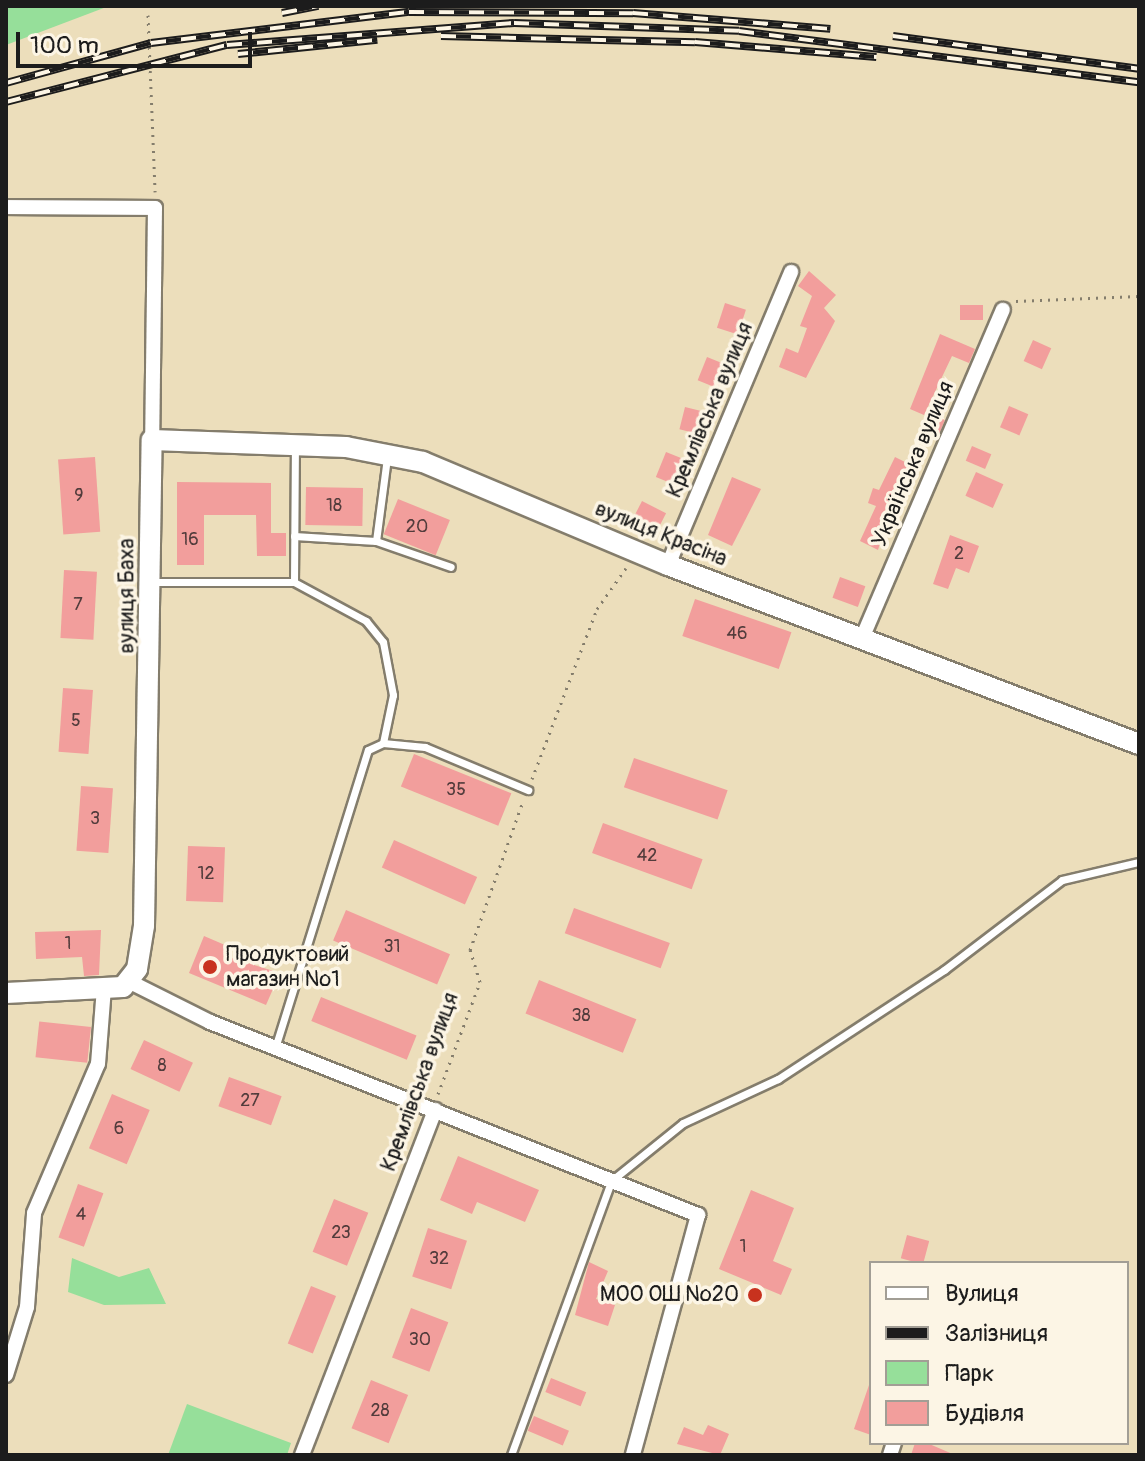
<!DOCTYPE html>
<meta charset="utf-8">
<style>
body{margin:0}
#map{position:relative;width:1145px;height:1461px;overflow:hidden;background:#ecdebb;font-family:Pangolin,sans-serif}
div>[style]{position:absolute}
[style*='--x']{left:calc(var(--x)*1px);top:calc(var(--y)*1px);width:calc(var(--w)*1px);rotate:calc(var(--a)*1deg)}
.green>*{inset:0;background:#96df9a}
.building>*{inset:0;background:#f29e9c;transform-origin:0 0}
.path>*{height:3px;margin-top:-1.5px;transform-origin:0;background:repeating-linear-gradient(90deg,#847d6c 0 2px,transparent 0 8px)}
.roads{filter:drop-shadow(2px 0 #847d6c) drop-shadow(-2px 0 #847d6c) drop-shadow(0 2px #847d6c) drop-shadow(0 -2px #847d6c)}
.lane>*{height:7px;margin:-3.5px;padding:0 3.5px;transform-origin:3.5px;border-radius:3.5px;background:#fff}
.street>*{height:14px;margin:-7px;padding:0 7px;transform-origin:7px;border-radius:7px;background:#fff}
.secondary>*{height:20px;margin:-10px;padding:0 10px;transform-origin:10px;border-radius:10px;background:#fff}
.rail>*{height:8px;margin-top:-4px;transform-origin:0;background:repeating-linear-gradient(90deg,#fcf5e5 0 15px,#1c1c1c 0 30px);box-sizing:border-box;border-block:2px solid #1c1c1c}
.dots>*{width:22px;height:22px;translate:-50% -50%;box-sizing:border-box;border:4px solid #fcf5e5;border-radius:50%}
span{translate:-50% -50%;white-space:nowrap;text-align:center;line-height:1.15;-webkit-text-stroke:7px #fcf5e5;paint-order:stroke}
.number-label{font-size:18px;color:#523c3c}
.number-label span{-webkit-text-stroke-width:0}
.street-label{font-size:22px;color:#1c1c1c}
.poi-label{font-size:22px;color:#1c1c1c}
.left{translate:0 -50%;text-align:left}
.right{translate:-100% -50%;text-align:right}
.frame{position:absolute;inset:0;border:8px solid #1c1c1c;pointer-events:none}
.legend{position:absolute;left:869px;top:1261px;width:260px;height:184px;box-sizing:border-box;background:#fcf5e5;border:2px solid #a29e95;margin:0;padding:10px 14px;list-style:none;font-size:24px;color:#1c1c1c}
.legend li{display:flex;align-items:center;gap:16px;height:40px}
.legend b{width:40px;border:2px solid #a29e95}
.scale{position:absolute;left:16px;top:32px;width:236px;height:36px;box-sizing:border-box;border:4px solid #1c1c1c;border-top:0;padding-left:10px;font-size:24px;line-height:28px;white-space:nowrap;color:#1c1c1c;-webkit-text-stroke:6px #fcf5e5;paint-order:stroke}
</style>
<div id="map">
<div class="green">
<div style="clip-path:polygon(6px 6px,109px 6px,6px 45px)"></div>
<div style="clip-path:polygon(72px 1258px,119px 1277px,149px 1268px,166px 1304px,104px 1305px,68px 1292px)"></div>
<div style="clip-path:polygon(187px 1404px,291px 1443px,287px 1455px,168px 1455px)"></div>
</div>
<div class="building">
<div style="clip-path:polygon(809px 271px,836px 295px,824px 308px,835px 321px,806px 378px,779px 367px,786px 348px,798px 353px,807px 328px,800px 326px,812px 296px,798px 286px)"></div>
<div style="left:725px;top:303px;width:22px;height:26px;rotate:18deg"></div>
<div style="left:960px;top:305px;width:23px;height:15px"></div>
<div style="clip-path:polygon(940px 334px,975px 349px,969px 363px,952px 356px,924px 415px,910px 409px)"></div>
<div style="left:1033px;top:340px;width:20px;height:23px;rotate:24deg"></div>
<div style="left:707px;top:357px;width:22px;height:25px;rotate:22deg"></div>
<div style="left:1009px;top:406px;width:21px;height:23px;rotate:23deg"></div>
<div style="left:685px;top:407px;width:29px;height:23px;rotate:14deg"></div>
<div style="left:930px;top:414px;width:16px;height:22px;rotate:22deg"></div>
<div style="left:972px;top:446px;width:21px;height:16px;rotate:23deg"></div>
<div style="left:666px;top:452px;width:31px;height:27px;rotate:22deg"></div>
<div style="left:95px;top:457px;width:75px;height:37px;rotate:86deg"></div>
<div style="clip-path:polygon(895px 457px,913px 466px,903px 489px,897px 486px,878px 550px,860px 541px,876px 506px,868px 503px,873px 488px,879px 490px)"></div>
<div style="left:976px;top:472px;width:30px;height:26px;rotate:24deg"></div>
<div style="clip-path:polygon(732px 477px,761px 489px,732px 546px,708px 535px)"></div>
<div style="clip-path:polygon(177px 482px,271px 483px,271px 533px,286px 533px,286px 556px,257px 556px,256px 515px,204px 515px,204px 565px,177px 565px)"></div>
<div style="left:306px;top:487px;width:57px;height:38px;rotate:1deg"></div>
<div style="left:398px;top:499px;width:56px;height:38px;rotate:22deg"></div>
<div style="left:642px;top:501px;width:27px;height:20px;rotate:27deg"></div>
<div style="clip-path:polygon(950px 535px,979px 546px,969px 573px,956px 568px,948px 589px,933px 584px)"></div>
<div style="left:64px;top:570px;width:33px;height:68px;rotate:3deg"></div>
<div style="left:840px;top:577px;width:27px;height:22px;rotate:20deg"></div>
<div style="left:695px;top:599px;width:102px;height:39px;rotate:19deg"></div>
<div style="left:63px;top:688px;width:30px;height:64px;rotate:4deg"></div>
<div style="left:414px;top:754px;width:105px;height:35px;rotate:22deg"></div>
<div style="left:634px;top:758px;width:99px;height:31px;rotate:19deg"></div>
<div style="left:81px;top:786px;width:32px;height:65px;rotate:4deg"></div>
<div style="left:603px;top:823px;width:106px;height:32px;rotate:20deg"></div>
<div style="left:394px;top:840px;width:91px;height:30px;rotate:24deg"></div>
<div style="left:188px;top:846px;width:37px;height:55px;rotate:2deg"></div>
<div style="left:574px;top:908px;width:102px;height:27px;rotate:20deg"></div>
<div style="left:346px;top:910px;width:113px;height:33px;rotate:23deg"></div>
<div style="clip-path:polygon(101px 930px,99px 975px,84px 976px,82px 957px,36px 959px,35px 932px)"></div>
<div style="clip-path:polygon(204px 936px,232px 948px,228px 957px,280px 973px,266px 1005px,189px 973px)"></div>
<div style="left:539px;top:980px;width:105px;height:36px;rotate:22deg"></div>
<div style="left:321px;top:997px;width:103px;height:26px;rotate:22deg"></div>
<div style="left:91px;top:1027px;width:36px;height:52px;rotate:96deg"></div>
<div style="left:144px;top:1040px;width:54px;height:32px;rotate:25deg"></div>
<div style="left:229px;top:1077px;width:56px;height:31px;rotate:20deg"></div>
<div style="left:112px;top:1094px;width:41px;height:59px;rotate:23deg"></div>
<div style="clip-path:polygon(458px 1156px,539px 1190px,525px 1222px,477px 1202px,472px 1214px,440px 1200px)"></div>
<div style="left:78px;top:1184px;width:27px;height:57px;rotate:20deg"></div>
<div style="clip-path:polygon(751px 1190px,794px 1208px,773px 1261px,792px 1269px,781px 1295px,719px 1269px)"></div>
<div style="left:334px;top:1199px;width:37px;height:57px;rotate:22deg"></div>
<div style="left:428px;top:1228px;width:41px;height:51px;rotate:18deg"></div>
<div style="left:907px;top:1235px;width:23px;height:24px;rotate:15deg"></div>
<div style="clip-path:polygon(589px 1262px,608px 1271px,596px 1299px,615px 1305px,608px 1326px,575px 1315px)"></div>
<div style="left:311px;top:1286px;width:27px;height:62px;rotate:22deg"></div>
<div style="left:411px;top:1308px;width:40px;height:53px;rotate:21deg"></div>
<div style="left:551px;top:1378px;width:38px;height:15px;rotate:22deg"></div>
<div style="left:371px;top:1380px;width:40px;height:52px;rotate:22deg"></div>
<div style="clip-path:polygon(869px 1385px,871px 1386px,871px 1435px,854px 1429px)"></div>
<div style="left:534px;top:1416px;width:38px;height:16px;rotate:23deg"></div>
<div style="clip-path:polygon(708px 1425px,729px 1434px,720px 1455px,677px 1444px,684px 1427px,703px 1435px)"></div>
<div style="clip-path:polygon(915px 1443px,927px 1443px,955px 1455px,911px 1455px)"></div>
</div>
<div class="path">
<div style="--x:148;--y:15;--w:177;--a:87.7"></div>
<div style="--x:1016;--y:301;--w:123;--a:-2.3"></div>
<div style="--x:532;--y:779;--w:182;--a:-69.1"></div>
<div style="--x:597;--y:609;--w:50;--a:-54.7"></div>
<div style="--x:438;--y:1094;--w:120;--a:-69.4"></div>
<div style="--x:480;--y:982;--w:34;--a:-107"></div>
<div style="--x:470;--y:950;--w:158;--a:-70.4"></div>
</div>
<div class="roads">
<div class="lane">
<div style="--x:294;--y:536;--w:82;--a:3.5"></div>
<div style="--x:376;--y:541;--w:84;--a:-82.5"></div>
<div style="--x:376;--y:541;--w:79;--a:19.1"></div>
<div style="--x:153;--y:582;--w:141;--a:0"></div>
<div style="--x:294;--y:582;--w:134;--a:-89.6"></div>
<div style="--x:294;--y:582;--w:82;--a:28.4"></div>
<div style="--x:366;--y:621;--w:27;--a:51"></div>
<div style="--x:383;--y:642;--w:54;--a:79.3"></div>
<div style="--x:393;--y:695;--w:49;--a:101.8"></div>
<div style="--x:275;--y:1048;--w:312;--a:-72.7"></div>
<div style="--x:368;--y:750;--w:17;--a:-25"></div>
<div style="--x:383;--y:743;--w:42;--a:5.4"></div>
<div style="--x:425;--y:747;--w:112;--a:22.7"></div>
<div style="--x:511;--y:1455;--w:292;--a:-69.9"></div>
<div style="--x:611;--y:1181;--w:92;--a:-38.9"></div>
<div style="--x:683;--y:1123;--w:105;--a:-24.9"></div>
<div style="--x:778;--y:1079;--w:199;--a:-33.3"></div>
<div style="--x:944;--y:970;--w:148;--a:-37.3"></div>
<div style="--x:1062;--y:880;--w:79;--a:-13.2"></div>
</div>
<div class="street">
<div style="--x:6;--y:207;--w:149;--a:0.4"></div>
<div style="--x:155;--y:208;--w:232;--a:90.7"></div>
<div style="--x:668;--y:565;--w:318;--a:-67.2"></div>
<div style="--x:863;--y:636;--w:355;--a:-66.8"></div>
<div style="--x:132;--y:983;--w:87;--a:26.6"></div>
<div style="--x:210;--y:1022;--w:525;--a:21.58"></div>
<div style="--x:698;--y:1215;--w:249;--a:105.2"></div>
<div style="--x:6;--y:1375;--w:71;--a:-72.8"></div>
<div style="--x:27;--y:1307;--w:94;--a:-85.7"></div>
<div style="--x:34;--y:1213;--w:162;--a:-66.8"></div>
<div style="--x:98;--y:1064;--w:76;--a:-85.5"></div>
<div style="--x:302;--y:1455;--w:370;--a:-68.9"></div>
<div style="--x:890;--y:1455;--w:13;--a:-72"></div>
</div>
<div class="secondary">
<div style="--x:6;--y:993;--w:117;--a:-2.9"></div>
<div style="--x:123;--y:987;--w:23;--a:-52"></div>
<div style="--x:137;--y:969;--w:44;--a:-80.8"></div>
<div style="--x:144;--y:926;--w:486;--a:-89.1"></div>
<div style="--x:152;--y:440;--w:194;--a:2.1"></div>
<div style="--x:346;--y:447;--w:78;--a:11"></div>
<div style="--x:423;--y:462;--w:266;--a:22.8"></div>
<div style="--x:668;--y:565;--w:504;--a:20.81"></div>
</div>
</div>
<div class="rail">
<div style="--x:282;--y:13;--w:37;--a:-11"></div>
<div style="--x:441;--y:36;--w:254;--a:1.4"></div>
<div style="--x:695;--y:42;--w:182;--a:4.7"></div>
<div style="--x:893;--y:36;--w:248;--a:7.6"></div>
<div style="--x:238;--y:54;--w:140;--a:-5.8"></div>
<div style="--x:6;--y:83;--w:150;--a:-15.4"></div>
<div style="--x:151;--y:43;--w:260;--a:-6.9"></div>
<div style="--x:409;--y:12;--w:224;--a:0.3"></div>
<div style="--x:633;--y:13;--w:198;--a:4.6"></div>
<div style="--x:6;--y:102;--w:228;--a:-14.5"></div>
<div style="--x:227;--y:45;--w:288;--a:-4.4"></div>
<div style="--x:514;--y:23;--w:225;--a:2"></div>
<div style="--x:739;--y:31;--w:403;--a:7.3"></div>
</div>
<div class="dots">
<div style="left:210px;top:967px;background:#c8321e"></div>
<div style="left:755px;top:1295px;background:#c8321e"></div>
</div>
<div class="number-label">
<span style="left:79px;top:496px">9</span>
<span style="left:334px;top:506px">18</span>
<span style="left:417px;top:527px">20</span>
<span style="left:190px;top:540px">16</span>
<span style="left:959px;top:554px">2</span>
<span style="left:78px;top:605px">7</span>
<span style="left:737px;top:634px">46</span>
<span style="left:76px;top:721px">5</span>
<span style="left:456px;top:790px">35</span>
<span style="left:95px;top:819px">3</span>
<span style="left:647px;top:856px">42</span>
<span style="left:206px;top:874px">12</span>
<span style="left:68px;top:944px">1</span>
<span style="left:392px;top:947px">31</span>
<span style="left:581px;top:1016px">38</span>
<span style="left:162px;top:1066px">8</span>
<span style="left:250px;top:1101px">27</span>
<span style="left:119px;top:1129px">6</span>
<span style="left:81px;top:1215px">4</span>
<span style="left:341px;top:1233px">23</span>
<span style="left:743px;top:1247px">1</span>
<span style="left:439px;top:1259px">32</span>
<span style="left:420px;top:1340px">30</span>
<span style="left:380px;top:1411px">28</span>
</div>
<div class="street-label">
<span style="left:710px;top:410px;rotate:-67deg">Кремлівська вулиця</span>
<span style="left:913px;top:464px;rotate:-67deg">Українська вулиця</span>
<span style="left:661px;top:534px;rotate:22deg">вулиця Красіна</span>
<span style="left:127px;top:596px;rotate:-90deg">вулиця Баха</span>
<span style="left:420px;top:1082px;rotate:-70deg">Кремлівська вулиця</span>
</div>
<div class="poi-label">
<span class="left" style="left:226px;top:967px">Продуктовий<br>магазин №1</span>
<span class="right" style="left:739px;top:1295px">МОО ОШ №20</span>
</div>
<div class="frame"></div>
<ul class="legend">
<li><b style="height:10px;background:#fff"></b>Вулиця</li>
<li><b style="height:10px;background:#1c1c1c"></b>Залізниця</li>
<li><b style="height:22px;background:#96df9a"></b>Парк</li>
<li><b style="height:22px;background:#f29e9c"></b>Будівля</li>
</ul>
<div class="scale">100 m</div>
</div>
